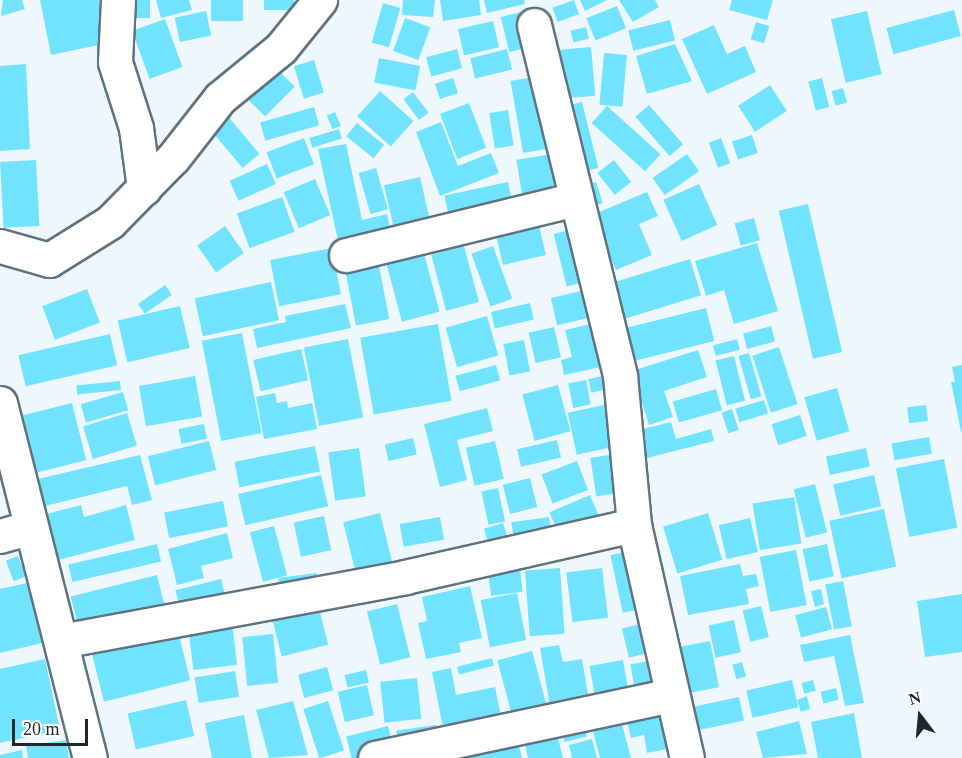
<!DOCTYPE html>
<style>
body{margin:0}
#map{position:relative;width:962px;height:758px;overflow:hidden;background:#eef7fd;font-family:"Times New Roman",serif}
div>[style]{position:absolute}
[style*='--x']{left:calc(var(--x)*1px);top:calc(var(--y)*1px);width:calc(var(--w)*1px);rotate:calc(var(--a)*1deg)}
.building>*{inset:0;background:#72e3ff;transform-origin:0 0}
.roads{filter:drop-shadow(2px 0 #5e7380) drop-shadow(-2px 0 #5e7380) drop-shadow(0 2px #5e7380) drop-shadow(0 -2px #5e7380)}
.minor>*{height:33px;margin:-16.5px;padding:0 16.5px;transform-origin:16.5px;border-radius:16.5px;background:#fff}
span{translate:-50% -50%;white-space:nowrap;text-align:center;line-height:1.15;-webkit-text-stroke:4.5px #fff;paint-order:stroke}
.north{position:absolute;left:890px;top:686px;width:60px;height:60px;-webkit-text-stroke:4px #fff;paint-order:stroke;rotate:344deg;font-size:16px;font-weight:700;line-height:24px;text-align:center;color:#1e272c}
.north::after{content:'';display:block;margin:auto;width:21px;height:27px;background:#1e272c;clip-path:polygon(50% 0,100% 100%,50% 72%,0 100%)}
.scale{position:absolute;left:12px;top:719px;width:76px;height:27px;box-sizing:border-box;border:3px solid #1e272c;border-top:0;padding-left:8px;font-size:18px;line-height:21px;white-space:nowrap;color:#1e272c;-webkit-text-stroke:4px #fff;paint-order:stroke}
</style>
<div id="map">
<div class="building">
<div style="clip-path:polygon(3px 0,22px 0,25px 9px,1px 16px)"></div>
<div style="clip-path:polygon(40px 0,104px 0,113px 42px,51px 55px)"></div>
<div style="left:126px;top:0;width:24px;height:18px"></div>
<div style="clip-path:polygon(156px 0,189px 0,192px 10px,161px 18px)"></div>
<div style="left:211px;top:0;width:32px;height:21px"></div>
<div style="left:264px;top:0;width:30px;height:10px"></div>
<div style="clip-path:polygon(403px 0,435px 0,433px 17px,402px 15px)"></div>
<div style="clip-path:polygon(440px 0,479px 0,481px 15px,443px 21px)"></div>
<div style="clip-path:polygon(484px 0,524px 0,525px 4px,487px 13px)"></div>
<div style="left:574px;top:0;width:15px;height:23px;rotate:70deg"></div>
<div style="clip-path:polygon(580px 0,607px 0,585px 11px)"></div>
<div style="clip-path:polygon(619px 0,655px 0,659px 7px,633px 22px)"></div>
<div style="clip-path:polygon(732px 0,773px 0,767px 20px,729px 10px)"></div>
<div style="left:383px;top:3px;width:18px;height:41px;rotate:16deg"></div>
<div style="left:617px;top:6px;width:24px;height:33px;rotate:68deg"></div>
<div style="left:954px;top:10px;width:27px;height:70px;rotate:75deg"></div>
<div style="left:206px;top:11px;width:25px;height:32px;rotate:78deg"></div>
<div style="left:867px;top:11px;width:65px;height:37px;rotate:77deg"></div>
<div style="left:521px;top:12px;width:36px;height:21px;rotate:76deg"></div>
<div style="left:405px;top:18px;width:27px;height:35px;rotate:20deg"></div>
<div style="left:165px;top:19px;width:51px;height:35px;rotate:70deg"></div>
<div style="left:670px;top:20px;width:21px;height:43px;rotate:76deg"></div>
<div style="left:493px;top:21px;width:27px;height:36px;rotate:77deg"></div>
<div style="left:756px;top:22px;width:14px;height:18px;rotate:17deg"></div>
<div style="clip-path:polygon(714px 25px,727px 54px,745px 46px,756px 72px,707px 94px,682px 39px)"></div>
<div style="left:586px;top:27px;width:12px;height:16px;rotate:76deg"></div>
<div style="clip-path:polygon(675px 44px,692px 81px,647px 94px,636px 56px)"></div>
<div style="left:591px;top:47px;width:49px;height:40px;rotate:85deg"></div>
<div style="left:457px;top:49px;width:20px;height:32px;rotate:75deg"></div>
<div style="left:507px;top:49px;width:21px;height:38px;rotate:76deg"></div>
<div style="left:604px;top:53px;width:23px;height:52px;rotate:5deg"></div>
<div style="left:379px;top:58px;width:42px;height:25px;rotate:11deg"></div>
<div style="left:314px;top:60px;width:34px;height:21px;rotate:73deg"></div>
<div style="clip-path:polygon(26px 64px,30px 149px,0 151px,0 66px)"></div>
<div style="left:275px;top:67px;width:28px;height:42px;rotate:45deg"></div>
<div style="left:539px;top:76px;width:73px;height:29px;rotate:80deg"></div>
<div style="left:453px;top:78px;width:16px;height:19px;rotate:72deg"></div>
<div style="left:822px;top:78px;width:30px;height:14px;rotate:76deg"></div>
<div style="left:770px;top:85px;width:31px;height:38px;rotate:57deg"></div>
<div style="left:843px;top:88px;width:15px;height:12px;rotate:74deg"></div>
<div style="left:380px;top:91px;width:45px;height:34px;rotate:42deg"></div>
<div style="left:413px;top:92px;width:26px;height:12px;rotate:53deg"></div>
<div style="left:582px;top:102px;width:68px;height:21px;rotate:76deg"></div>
<div style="left:469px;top:103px;width:48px;height:31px;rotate:69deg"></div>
<div style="left:649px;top:105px;width:52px;height:18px;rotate:49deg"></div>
<div style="left:607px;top:106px;width:72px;height:23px;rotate:42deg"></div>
<div style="left:314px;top:107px;width:19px;height:56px;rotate:74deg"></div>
<div style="left:508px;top:110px;width:36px;height:19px;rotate:81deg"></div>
<div style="left:335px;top:112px;width:15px;height:9px;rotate:67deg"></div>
<div style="left:226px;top:114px;width:52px;height:22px;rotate:50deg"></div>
<div style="clip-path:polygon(441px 122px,458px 166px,491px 153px,499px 173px,440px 196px,416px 132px)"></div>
<div style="left:357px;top:123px;width:35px;height:17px;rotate:39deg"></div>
<div style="left:339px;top:129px;width:10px;height:31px;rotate:73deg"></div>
<div style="left:752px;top:135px;width:19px;height:21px;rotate:72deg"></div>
<div style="left:304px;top:138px;width:28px;height:40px;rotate:69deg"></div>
<div style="left:721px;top:138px;width:27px;height:13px;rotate:70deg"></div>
<div style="clip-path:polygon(346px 144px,362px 220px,387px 214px,391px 233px,339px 245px,318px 149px)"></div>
<div style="left:552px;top:154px;width:46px;height:36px;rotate:81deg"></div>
<div style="left:687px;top:154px;width:21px;height:42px;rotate:55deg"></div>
<div style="left:36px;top:160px;width:66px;height:36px;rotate:87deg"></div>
<div style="left:614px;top:160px;width:28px;height:21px;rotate:52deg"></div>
<div style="left:267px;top:164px;width:22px;height:41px;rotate:66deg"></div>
<div style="left:376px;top:168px;width:43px;height:18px;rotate:74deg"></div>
<div style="left:420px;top:177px;width:52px;height:37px;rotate:77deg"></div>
<div style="left:315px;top:179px;width:39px;height:34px;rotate:67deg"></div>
<div style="left:508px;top:182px;width:33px;height:65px;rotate:78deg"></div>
<div style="left:596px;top:182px;width:22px;height:14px;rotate:72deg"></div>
<div style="left:699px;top:184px;width:45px;height:39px;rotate:66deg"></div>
<div style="clip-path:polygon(647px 192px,658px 216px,639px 224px,652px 255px,616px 270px,592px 215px)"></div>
<div style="left:282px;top:197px;width:37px;height:48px;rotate:70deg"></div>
<div style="left:808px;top:204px;width:152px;height:30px;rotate:77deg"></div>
<div style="left:754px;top:218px;width:23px;height:20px;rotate:75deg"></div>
<div style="left:538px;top:221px;width:35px;height:44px;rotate:77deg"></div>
<div style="left:225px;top:226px;width:33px;height:34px;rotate:55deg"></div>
<div style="left:574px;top:229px;width:54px;height:21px;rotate:76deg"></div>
<div style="clip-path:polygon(757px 243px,778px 311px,734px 324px,724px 290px,706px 296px,695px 261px)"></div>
<div style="left:422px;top:246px;width:68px;height:39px;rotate:75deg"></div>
<div style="left:464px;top:246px;width:58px;height:34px;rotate:75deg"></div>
<div style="left:493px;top:246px;width:56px;height:23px;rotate:70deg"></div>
<div style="left:332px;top:248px;width:47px;height:63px;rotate:79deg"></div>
<div style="left:690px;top:259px;width:38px;height:84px;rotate:73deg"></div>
<div style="left:379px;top:266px;width:54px;height:34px;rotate:79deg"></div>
<div style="left:271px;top:282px;width:39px;height:78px;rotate:78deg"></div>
<div style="left:165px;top:285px;width:12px;height:33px;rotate:55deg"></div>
<div style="left:87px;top:289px;width:36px;height:48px;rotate:69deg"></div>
<div style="left:581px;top:291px;width:28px;height:31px;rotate:77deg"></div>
<div style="left:530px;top:303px;width:17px;height:40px;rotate:77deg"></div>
<div style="clip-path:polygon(345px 304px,351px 328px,257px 348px,253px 329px,286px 322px,285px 316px)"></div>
<div style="left:180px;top:306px;width:43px;height:64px;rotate:77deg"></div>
<div style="left:706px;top:308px;width:34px;height:88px;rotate:76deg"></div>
<div style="left:487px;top:316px;width:41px;height:43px;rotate:74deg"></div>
<div style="left:438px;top:324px;width:78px;height:79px;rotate:80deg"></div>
<div style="clip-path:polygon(591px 324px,601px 367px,564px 375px,561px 360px,572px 357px,565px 330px)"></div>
<div style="left:771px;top:326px;width:16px;height:29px;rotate:75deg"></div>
<div style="left:554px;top:327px;width:31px;height:26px;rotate:77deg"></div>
<div style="left:242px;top:333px;width:102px;height:41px;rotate:79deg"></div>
<div style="left:110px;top:334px;width:32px;height:94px;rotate:77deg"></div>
<div style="left:348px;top:339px;width:80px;height:45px;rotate:79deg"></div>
<div style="left:737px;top:339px;width:11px;height:25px;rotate:75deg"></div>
<div style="left:524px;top:340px;width:32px;height:21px;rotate:79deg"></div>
<div style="left:779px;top:347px;width:60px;height:28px;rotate:72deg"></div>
<div style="left:301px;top:349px;width:32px;height:49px;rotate:77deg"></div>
<div style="clip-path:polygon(698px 350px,707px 377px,664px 391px,673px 417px,649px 425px,632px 371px)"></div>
<div style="left:749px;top:353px;width:45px;height:11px;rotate:74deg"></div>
<div style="left:734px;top:356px;width:46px;height:19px;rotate:76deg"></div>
<div style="left:496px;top:365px;width:16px;height:42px;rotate:75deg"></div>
<div style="clip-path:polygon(962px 365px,962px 432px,961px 432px,951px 382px,955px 382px,952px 367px)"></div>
<div style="left:612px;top:374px;width:14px;height:24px;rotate:78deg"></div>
<div style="left:195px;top:376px;width:41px;height:57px;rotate:80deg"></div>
<div style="left:586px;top:380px;width:25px;height:18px;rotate:79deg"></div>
<div style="left:120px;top:381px;width:9px;height:44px;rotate:84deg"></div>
<div style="left:558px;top:385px;width:48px;height:37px;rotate:75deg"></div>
<div style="left:837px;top:388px;width:45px;height:34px;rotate:74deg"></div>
<div style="left:716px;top:389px;width:22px;height:45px;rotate:74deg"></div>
<div style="left:123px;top:392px;width:19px;height:44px;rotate:74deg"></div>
<div style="clip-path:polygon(275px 393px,277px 403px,287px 401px,288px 408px,312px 403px,317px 429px,264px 439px,256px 397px)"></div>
<div style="left:764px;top:400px;width:14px;height:30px;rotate:73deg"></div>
<div style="left:72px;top:403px;width:59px;height:57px;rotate:76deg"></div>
<div style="left:604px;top:405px;width:43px;height:37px;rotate:78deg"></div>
<div style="left:926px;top:405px;width:16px;height:19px;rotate:83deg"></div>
<div style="clip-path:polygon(487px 408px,493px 431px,457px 440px,467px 480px,440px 487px,424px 424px)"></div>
<div style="left:732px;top:409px;width:22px;height:11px;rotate:72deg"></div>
<div style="left:127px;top:413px;width:34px;height:46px;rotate:73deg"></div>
<div style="left:800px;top:415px;width:22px;height:30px;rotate:72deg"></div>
<div style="clip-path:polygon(671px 422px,676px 439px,711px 429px,714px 441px,647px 458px,639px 430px)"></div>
<div style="left:204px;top:424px;width:15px;height:26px;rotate:79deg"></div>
<div style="left:929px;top:437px;width:17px;height:38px;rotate:80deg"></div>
<div style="left:413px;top:438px;width:17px;height:29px;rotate:77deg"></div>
<div style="left:557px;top:440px;width:18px;height:41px;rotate:77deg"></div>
<div style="left:209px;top:441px;width:30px;height:63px;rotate:76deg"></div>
<div style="left:495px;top:441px;width:39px;height:30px;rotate:77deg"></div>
<div style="left:315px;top:446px;width:26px;height:82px;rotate:79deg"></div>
<div style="left:359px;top:448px;width:49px;height:31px;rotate:82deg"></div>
<div style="left:866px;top:448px;width:19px;height:41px;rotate:78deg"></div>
<div style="left:615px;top:454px;width:39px;height:25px;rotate:81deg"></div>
<div style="clip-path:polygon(140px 455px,152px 500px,132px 505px,127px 486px,45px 506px,38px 479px)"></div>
<div style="left:944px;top:459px;width:70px;height:49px;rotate:79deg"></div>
<div style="left:577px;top:461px;width:31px;height:38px;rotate:69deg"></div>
<div style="left:321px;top:475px;width:32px;height:85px;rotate:77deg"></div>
<div style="left:874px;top:475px;width:32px;height:42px;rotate:77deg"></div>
<div style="left:530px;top:478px;width:30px;height:28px;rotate:76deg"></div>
<div style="left:815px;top:484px;width:50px;height:22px;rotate:76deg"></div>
<div style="left:498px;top:488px;width:34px;height:17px;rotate:78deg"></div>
<div style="left:590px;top:495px;width:25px;height:44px;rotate:67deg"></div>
<div style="left:794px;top:497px;width:47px;height:42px;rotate:81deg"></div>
<div style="left:223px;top:501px;width:26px;height:60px;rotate:79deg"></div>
<div style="clip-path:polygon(81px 505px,84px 517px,126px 505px,135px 540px,58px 560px,46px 514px)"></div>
<div style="left:884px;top:509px;width:59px;height:56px;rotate:78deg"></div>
<div style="left:380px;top:513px;width:54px;height:38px;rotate:76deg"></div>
<div style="left:708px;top:513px;width:49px;height:47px;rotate:73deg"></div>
<div style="left:324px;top:516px;width:35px;height:31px;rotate:78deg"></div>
<div style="left:440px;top:517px;width:23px;height:41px;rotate:80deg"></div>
<div style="left:549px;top:517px;width:21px;height:38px;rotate:82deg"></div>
<div style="left:750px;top:518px;width:35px;height:32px;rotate:77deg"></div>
<div style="left:503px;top:523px;width:21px;height:20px;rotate:73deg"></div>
<div style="left:274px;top:526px;width:51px;height:25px;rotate:75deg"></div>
<div style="clip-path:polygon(227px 533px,233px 558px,201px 566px,204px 578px,177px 585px,168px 549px)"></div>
<div style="left:157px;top:544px;width:18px;height:91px;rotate:77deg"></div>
<div style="left:827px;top:544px;width:33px;height:25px;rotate:78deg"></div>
<div style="left:796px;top:550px;width:56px;height:37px;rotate:79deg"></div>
<div style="left:630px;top:551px;width:59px;height:20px;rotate:78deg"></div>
<div style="left:18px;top:556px;width:22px;height:13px;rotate:69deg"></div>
<div style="clip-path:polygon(740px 564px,743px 576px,756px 574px,759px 586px,746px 589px,749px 604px,688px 615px,680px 576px)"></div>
<div style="left:560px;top:568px;width:66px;height:35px;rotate:86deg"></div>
<div style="left:602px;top:568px;width:50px;height:36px;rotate:83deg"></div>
<div style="left:520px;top:569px;width:23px;height:32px;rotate:83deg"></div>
<div style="left:317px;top:573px;width:16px;height:39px;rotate:83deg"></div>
<div style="left:157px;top:575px;width:32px;height:89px;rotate:76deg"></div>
<div style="left:221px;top:579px;width:16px;height:47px;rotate:76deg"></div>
<div style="left:843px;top:581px;width:46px;height:18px;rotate:79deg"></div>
<div style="clip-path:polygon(27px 583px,42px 643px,0 653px,0 589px)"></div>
<div style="clip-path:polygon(470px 586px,482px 638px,459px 643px,461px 652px,426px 659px,418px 623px,427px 621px,422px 597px)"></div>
<div style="clip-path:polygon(821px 589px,824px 604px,815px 607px,811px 591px)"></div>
<div style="left:517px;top:593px;width:48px;height:37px;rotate:79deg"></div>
<div style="clip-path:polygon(962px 594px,962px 652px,925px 657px,917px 601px)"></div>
<div style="left:397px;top:604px;width:55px;height:31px;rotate:76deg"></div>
<div style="left:761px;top:606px;width:32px;height:19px;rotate:76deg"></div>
<div style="left:826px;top:607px;width:23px;height:32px;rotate:75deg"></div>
<div style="left:319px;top:608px;width:38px;height:48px;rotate:76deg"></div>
<div style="left:734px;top:620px;width:33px;height:26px;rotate:78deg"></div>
<div style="left:648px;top:622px;width:30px;height:27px;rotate:76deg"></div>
<div style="left:176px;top:623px;width:59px;height:89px;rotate:76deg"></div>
<div style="left:232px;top:623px;width:42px;height:44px;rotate:83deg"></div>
<div style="left:273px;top:634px;width:49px;height:31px;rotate:84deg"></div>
<div style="clip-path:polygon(850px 635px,864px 703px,845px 706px,834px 656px,804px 662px,800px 645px)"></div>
<div style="left:710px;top:641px;width:47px;height:37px;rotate:79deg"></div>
<div style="clip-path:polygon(559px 645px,563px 662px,582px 659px,589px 700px,550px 706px,540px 648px)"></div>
<div style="left:532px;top:651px;width:54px;height:36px;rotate:75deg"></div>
<div style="left:492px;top:658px;width:8px;height:36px;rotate:76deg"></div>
<div style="clip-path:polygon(45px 659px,60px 730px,0 743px,0 669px)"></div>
<div style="left:623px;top:660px;width:39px;height:34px;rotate:80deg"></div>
<div style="left:655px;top:660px;width:23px;height:25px;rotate:80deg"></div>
<div style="left:742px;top:662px;width:15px;height:10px;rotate:74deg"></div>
<div style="left:327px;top:667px;width:24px;height:30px;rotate:75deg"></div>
<div style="clip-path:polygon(451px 668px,456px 695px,495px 687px,502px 721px,444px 733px,432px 672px)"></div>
<div style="left:366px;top:670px;width:13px;height:22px;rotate:77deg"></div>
<div style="left:235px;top:671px;width:26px;height:41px;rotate:81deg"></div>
<div style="left:417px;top:678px;width:41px;height:37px;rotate:84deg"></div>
<div style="left:792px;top:680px;width:28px;height:47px;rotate:77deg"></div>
<div style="left:813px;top:680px;width:11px;height:12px;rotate:75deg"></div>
<div style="left:367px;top:685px;width:31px;height:30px;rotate:77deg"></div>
<div style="left:836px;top:688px;width:12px;height:16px;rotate:76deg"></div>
<div style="clip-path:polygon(807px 696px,810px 709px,801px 712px,797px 700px)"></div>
<div style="left:739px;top:697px;width:24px;height:54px;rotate:78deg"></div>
<div style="left:186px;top:700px;width:37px;height:60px;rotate:77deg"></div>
<div style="clip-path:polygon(293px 701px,308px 755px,269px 758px,256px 710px)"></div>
<div style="left:328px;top:701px;width:52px;height:26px;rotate:72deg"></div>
<div style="clip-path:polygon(668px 707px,677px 747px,647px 753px,644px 735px,631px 738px,626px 716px)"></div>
<div style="clip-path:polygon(619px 713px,631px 758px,600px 758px,590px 720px)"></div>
<div style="clip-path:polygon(854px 713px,862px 758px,818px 758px,811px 722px)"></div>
<div style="clip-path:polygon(244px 715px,252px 758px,212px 758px,205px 723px)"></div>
<div style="left:582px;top:716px;width:21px;height:23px;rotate:76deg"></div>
<div style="clip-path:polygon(799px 721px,807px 754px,763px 758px,756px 732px)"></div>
<div style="clip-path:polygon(554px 723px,563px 758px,528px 758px,522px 731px)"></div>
<div style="left:436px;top:725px;width:15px;height:40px;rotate:82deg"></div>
<div style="left:388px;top:726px;width:25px;height:43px;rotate:76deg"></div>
<div style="clip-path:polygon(592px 739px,597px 758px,572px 758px,569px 745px)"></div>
<div style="clip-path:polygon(66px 740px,69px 758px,28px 758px,26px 746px)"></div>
<div style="clip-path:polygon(518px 742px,522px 758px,446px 758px)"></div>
<div style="clip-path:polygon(22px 750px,23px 758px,0 758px,0 755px)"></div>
</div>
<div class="roads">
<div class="minor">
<div style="--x:118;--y:0;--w:62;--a:92.8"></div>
<div style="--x:115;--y:62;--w:69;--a:72.3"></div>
<div style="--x:136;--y:128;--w:61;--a:82.4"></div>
<div style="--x:534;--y:25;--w:361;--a:76.2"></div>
<div style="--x:620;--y:376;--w:150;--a:84.6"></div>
<div style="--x:634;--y:525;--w:239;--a:77.2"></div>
<div style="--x:0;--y:246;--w:51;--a:15.9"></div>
<div style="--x:49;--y:260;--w:72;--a:-31.9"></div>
<div style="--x:110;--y:222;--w:90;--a:-45.5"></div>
<div style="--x:173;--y:158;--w:76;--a:-51.9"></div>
<div style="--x:220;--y:98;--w:79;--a:-39.3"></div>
<div style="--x:281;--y:48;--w:62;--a:-50.9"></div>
<div style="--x:346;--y:255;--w:237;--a:-13.7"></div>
<div style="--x:0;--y:403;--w:366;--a:75.8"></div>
<div style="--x:0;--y:536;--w:32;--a:-16"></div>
<div style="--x:61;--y:641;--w:350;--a:-10.5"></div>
<div style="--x:405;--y:577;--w:235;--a:-12.8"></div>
<div style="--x:375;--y:758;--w:303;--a:-12"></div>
</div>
</div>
<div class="north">N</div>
<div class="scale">20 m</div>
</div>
